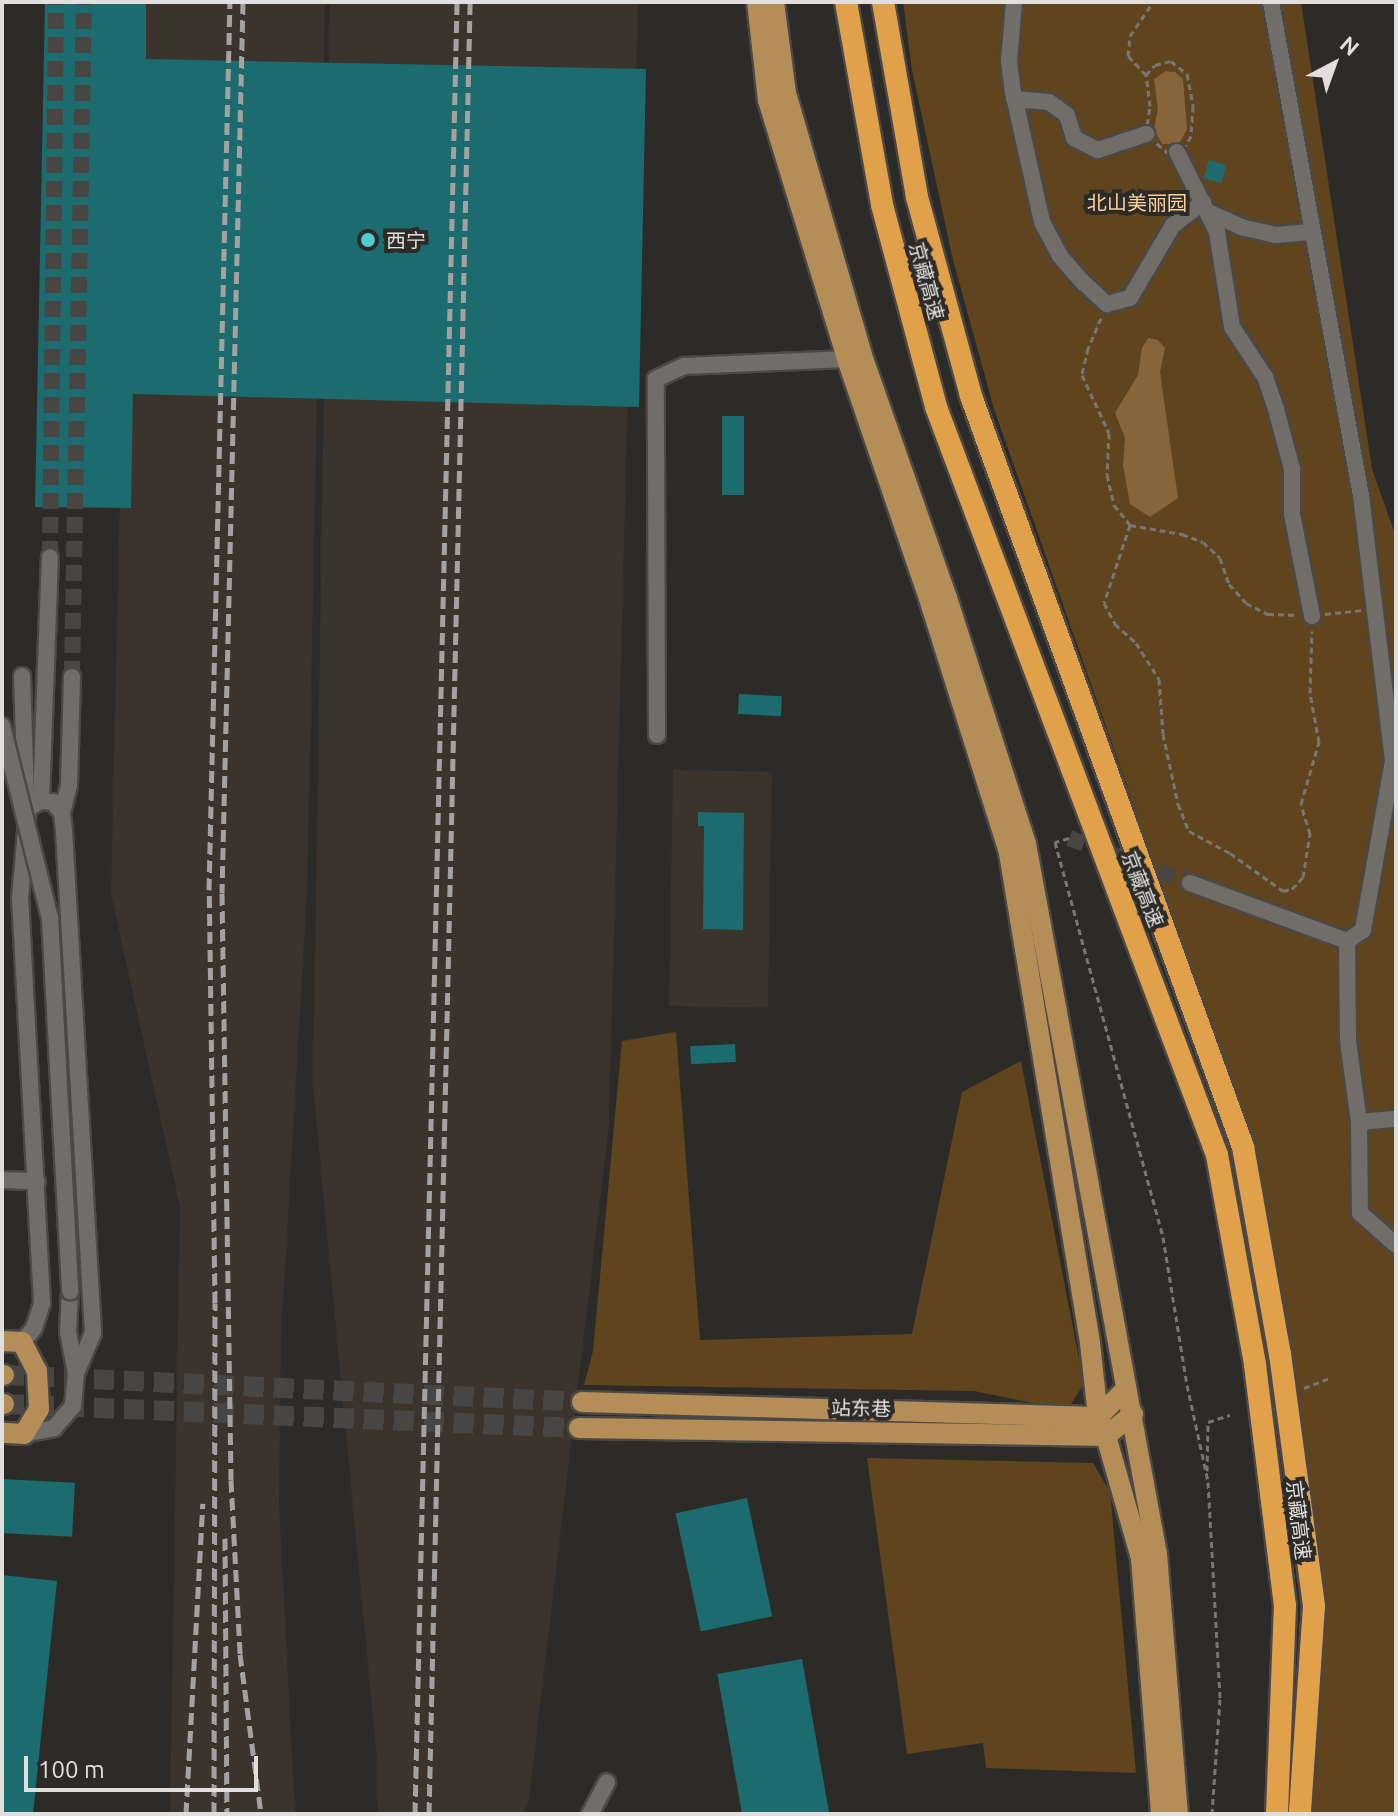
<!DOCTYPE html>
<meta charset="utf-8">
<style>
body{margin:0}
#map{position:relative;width:1398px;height:1816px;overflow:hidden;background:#2d2b28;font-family:Ubuntu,"Noto Sans SC",sans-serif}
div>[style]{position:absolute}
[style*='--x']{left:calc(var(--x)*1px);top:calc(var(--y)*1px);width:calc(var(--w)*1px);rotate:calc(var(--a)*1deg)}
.built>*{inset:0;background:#3a342c;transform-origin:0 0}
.green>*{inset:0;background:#60441e}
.water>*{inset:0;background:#86653a}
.building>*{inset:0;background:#1c6b6e;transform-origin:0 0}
.minor-tunnel>*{height:16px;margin-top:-8px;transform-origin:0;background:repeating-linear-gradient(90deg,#484643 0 16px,transparent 0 24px)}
.major-tunnel>*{height:20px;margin-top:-10px;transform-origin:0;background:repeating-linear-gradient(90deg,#484643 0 20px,transparent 0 30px)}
.path>*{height:3px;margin-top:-1.5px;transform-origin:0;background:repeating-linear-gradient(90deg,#787674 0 6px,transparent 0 10px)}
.roads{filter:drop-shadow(2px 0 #4b4846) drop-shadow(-2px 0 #4b4846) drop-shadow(0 2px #4b4846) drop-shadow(0 -2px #4b4846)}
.minor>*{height:16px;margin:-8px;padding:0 8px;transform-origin:8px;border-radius:8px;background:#716e6a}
.major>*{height:20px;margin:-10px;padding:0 10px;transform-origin:10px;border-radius:10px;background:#b48d57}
.highway>*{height:22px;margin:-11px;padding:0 11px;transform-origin:11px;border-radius:11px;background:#e1a14a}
.rail>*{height:5px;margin-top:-2.5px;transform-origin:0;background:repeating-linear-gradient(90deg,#a4a2a0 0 12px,transparent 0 18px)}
.bridges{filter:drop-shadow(2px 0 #4b4846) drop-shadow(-2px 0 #4b4846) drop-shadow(0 2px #4b4846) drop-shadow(0 -2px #4b4846)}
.minor-bridge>*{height:16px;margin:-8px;padding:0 8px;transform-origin:8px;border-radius:8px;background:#716e6a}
.dots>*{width:22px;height:22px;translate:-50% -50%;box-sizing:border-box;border:4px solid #2d2b28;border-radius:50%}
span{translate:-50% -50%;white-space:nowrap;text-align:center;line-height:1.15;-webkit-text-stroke:8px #2d2b28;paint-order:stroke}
.park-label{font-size:20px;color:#f9cf9b}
.poi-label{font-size:20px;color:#e0dfdd}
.left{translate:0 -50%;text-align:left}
.street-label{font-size:20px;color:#e0dfdd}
.frame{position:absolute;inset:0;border:4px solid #e0dfdd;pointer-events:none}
.north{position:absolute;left:1294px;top:24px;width:80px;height:80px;-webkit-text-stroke:6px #2d2b28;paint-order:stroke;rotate:41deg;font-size:22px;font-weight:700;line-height:32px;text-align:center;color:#e0dfdd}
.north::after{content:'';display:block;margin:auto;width:28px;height:36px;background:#e0dfdd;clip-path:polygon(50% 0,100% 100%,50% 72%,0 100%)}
.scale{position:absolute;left:24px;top:1756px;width:234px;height:36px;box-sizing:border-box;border:4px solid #e0dfdd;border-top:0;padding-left:10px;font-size:24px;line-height:28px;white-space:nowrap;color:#e0dfdd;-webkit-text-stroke:6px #2d2b28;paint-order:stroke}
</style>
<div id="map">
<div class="built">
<div style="clip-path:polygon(131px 2px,325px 2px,307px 892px,281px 1336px,279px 1502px,295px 1814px,170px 1814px,180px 1207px,111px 894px)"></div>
<div style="clip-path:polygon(330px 2px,638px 2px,609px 1124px,529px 1798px,523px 1814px,378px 1814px,377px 1760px,313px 1085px)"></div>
<div style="left:673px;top:770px;width:99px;height:236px;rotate:1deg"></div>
</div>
<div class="green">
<div style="clip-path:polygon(903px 2px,1301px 2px,1372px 469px,1396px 537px,1396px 1814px,1310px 1814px,1314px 1596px,1227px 1087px,1158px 874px,994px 409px,953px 260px,912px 70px)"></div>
<div style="clip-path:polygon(676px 1032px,700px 1340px,912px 1334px,962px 1092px,1021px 1061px,1084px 1384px,1067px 1410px,974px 1391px,584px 1385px,593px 1351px,622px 1041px)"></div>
<div style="clip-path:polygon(867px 1458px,1093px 1463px,1110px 1492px,1136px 1773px,986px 1768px,983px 1743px,907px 1754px)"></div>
</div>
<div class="water">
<div style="clip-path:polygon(1166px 71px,1175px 72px,1183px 79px,1187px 129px,1179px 144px,1162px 144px,1154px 129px,1158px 109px,1154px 79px)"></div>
<div style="clip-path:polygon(1148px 338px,1158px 340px,1165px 348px,1160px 372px,1178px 498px,1150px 517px,1130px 504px,1123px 465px,1125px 438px,1115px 413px,1138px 375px,1142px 348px)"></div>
</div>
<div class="building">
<div style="clip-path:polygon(45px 2px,146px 2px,146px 59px,646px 69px,639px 407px,133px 394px,131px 508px,35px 507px)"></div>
<div style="left:1209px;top:160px;width:18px;height:19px;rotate:16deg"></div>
<div style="left:722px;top:416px;width:22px;height:79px"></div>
<div style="left:739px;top:694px;width:43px;height:20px;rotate:3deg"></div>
<div style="clip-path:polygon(698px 812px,744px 813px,743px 930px,703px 929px,704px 826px,698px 826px)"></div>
<div style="left:735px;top:1044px;width:18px;height:45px;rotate:87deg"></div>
<div style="left:2px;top:1479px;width:73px;height:54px;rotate:3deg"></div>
<div style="left:747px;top:1498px;width:121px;height:73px;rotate:78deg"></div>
<div style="clip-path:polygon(2px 1575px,57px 1581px,33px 1814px,2px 1814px)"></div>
<div style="left:802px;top:1659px;width:157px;height:86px;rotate:80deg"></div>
</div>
<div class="minor-tunnel">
<div style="--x:50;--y:557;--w:555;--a:-89.38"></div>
<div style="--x:72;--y:677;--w:675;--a:-88.98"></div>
<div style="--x:1069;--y:838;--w:129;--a:20.4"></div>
</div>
<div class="major-tunnel">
<div style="--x:4;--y:1375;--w:579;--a:2.67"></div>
<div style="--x:4;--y:1404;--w:576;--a:2.39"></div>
</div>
<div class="path">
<div style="--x:1171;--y:61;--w:21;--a:39"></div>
<div style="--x:1187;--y:74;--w:33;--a:79"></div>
<div style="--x:1193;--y:106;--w:30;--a:94"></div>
<div style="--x:1191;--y:136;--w:16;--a:120"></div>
<div style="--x:1183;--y:150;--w:15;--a:164"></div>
<div style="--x:1169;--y:154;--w:30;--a:-139"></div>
<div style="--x:1146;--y:134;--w:28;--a:-82"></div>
<div style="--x:1150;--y:106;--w:31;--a:-97"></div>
<div style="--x:1146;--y:75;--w:13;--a:-48"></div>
<div style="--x:1155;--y:65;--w:16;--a:-14"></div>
<div style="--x:1146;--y:75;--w:26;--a:-133"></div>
<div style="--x:1128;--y:56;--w:20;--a:-84"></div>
<div style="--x:1130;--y:36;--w:41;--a:-55.9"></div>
<div style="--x:1101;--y:318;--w:33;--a:113"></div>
<div style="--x:1088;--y:348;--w:28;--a:103"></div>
<div style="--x:1082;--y:375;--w:64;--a:65"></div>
<div style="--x:1109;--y:433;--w:42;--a:92.7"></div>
<div style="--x:1107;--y:475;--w:31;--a:77"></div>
<div style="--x:1114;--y:505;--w:26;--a:51"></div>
<div style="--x:1130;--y:525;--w:53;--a:9.8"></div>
<div style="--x:1182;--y:534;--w:22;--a:21"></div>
<div style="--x:1203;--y:542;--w:23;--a:43"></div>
<div style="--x:1220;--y:558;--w:28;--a:71"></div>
<div style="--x:1229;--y:584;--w:25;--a:48"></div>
<div style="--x:1246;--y:603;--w:25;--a:27"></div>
<div style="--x:1268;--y:614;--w:30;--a:2"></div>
<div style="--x:1130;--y:525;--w:82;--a:108.4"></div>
<div style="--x:1104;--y:603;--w:24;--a:62"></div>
<div style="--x:1115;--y:624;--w:28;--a:42"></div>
<div style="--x:1136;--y:643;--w:43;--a:57.4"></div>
<div style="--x:1159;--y:679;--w:55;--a:85.8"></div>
<div style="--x:1163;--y:734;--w:72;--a:77.9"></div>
<div style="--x:1178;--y:804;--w:29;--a:68"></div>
<div style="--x:1189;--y:831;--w:47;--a:28.2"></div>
<div style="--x:1230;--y:853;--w:65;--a:35.6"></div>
<div style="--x:1283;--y:891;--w:9;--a:-13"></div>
<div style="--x:1292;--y:889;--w:16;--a:-47"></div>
<div style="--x:1303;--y:877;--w:44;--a:-80.8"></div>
<div style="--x:1310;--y:834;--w:31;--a:-107"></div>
<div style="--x:1301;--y:804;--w:65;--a:-73.8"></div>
<div style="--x:1319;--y:742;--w:50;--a:-100.4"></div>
<div style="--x:1310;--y:693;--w:62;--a:-88.2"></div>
<div style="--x:1325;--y:614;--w:37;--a:-6"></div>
<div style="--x:1069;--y:838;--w:15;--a:164"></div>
<div style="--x:1055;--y:842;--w:409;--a:74.7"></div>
<div style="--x:1163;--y:1237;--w:150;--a:80.8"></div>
<div style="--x:1187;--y:1385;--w:98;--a:77.7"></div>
<div style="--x:1304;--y:1388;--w:26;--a:-21"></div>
<div style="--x:1207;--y:1471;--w:49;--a:-88.8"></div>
<div style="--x:1208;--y:1422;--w:23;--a:-18"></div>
<div style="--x:1208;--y:1482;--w:217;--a:86.8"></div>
<div style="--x:1220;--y:1699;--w:115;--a:94"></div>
</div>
<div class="roads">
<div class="minor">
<div style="--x:1014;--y:2;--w:59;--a:94.8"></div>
<div style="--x:1009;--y:61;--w:31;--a:83"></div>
<div style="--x:1013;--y:92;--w:133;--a:77.4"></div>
<div style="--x:1042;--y:222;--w:38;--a:62"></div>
<div style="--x:1060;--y:256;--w:35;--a:49"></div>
<div style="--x:1083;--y:282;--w:33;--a:43"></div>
<div style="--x:1107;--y:304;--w:24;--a:-15"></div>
<div style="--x:1130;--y:298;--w:85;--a:-59.5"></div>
<div style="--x:1173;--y:225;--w:38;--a:-37"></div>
<div style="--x:1271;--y:2;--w:502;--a:79.67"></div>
<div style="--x:1361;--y:496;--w:267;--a:83.1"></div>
<div style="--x:1393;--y:761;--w:172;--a:100.1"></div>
<div style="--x:1363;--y:930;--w:19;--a:145"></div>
<div style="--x:1347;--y:941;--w:100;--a:89.4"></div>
<div style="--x:1348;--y:1041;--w:82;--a:82.3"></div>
<div style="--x:1359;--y:1122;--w:91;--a:89.4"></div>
<div style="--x:1360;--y:1213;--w:48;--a:41.6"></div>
<div style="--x:1014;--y:99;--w:35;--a:5"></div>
<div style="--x:1049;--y:102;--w:22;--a:36"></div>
<div style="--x:1067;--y:115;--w:24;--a:73"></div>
<div style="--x:1074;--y:138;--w:27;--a:27"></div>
<div style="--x:1098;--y:150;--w:51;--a:-18.4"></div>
<div style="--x:1177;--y:152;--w:89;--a:63.4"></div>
<div style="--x:1217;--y:232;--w:96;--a:81"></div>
<div style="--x:1232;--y:327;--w:60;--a:56.6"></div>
<div style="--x:1265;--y:377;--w:34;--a:71"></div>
<div style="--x:1276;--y:409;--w:62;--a:75.1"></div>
<div style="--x:1292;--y:469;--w:45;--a:90"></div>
<div style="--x:1292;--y:514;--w:104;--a:78.9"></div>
<div style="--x:1208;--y:212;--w:36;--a:24"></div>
<div style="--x:1241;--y:227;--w:36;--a:13"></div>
<div style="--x:1276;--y:235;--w:37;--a:-5"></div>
<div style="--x:22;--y:676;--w:122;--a:88.1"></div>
<div style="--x:657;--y:735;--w:356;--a:-90.2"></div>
<div style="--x:656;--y:379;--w:31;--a:-25"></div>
<div style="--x:684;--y:366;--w:163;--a:-2.5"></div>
<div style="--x:41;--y:801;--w:244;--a:-87.9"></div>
<div style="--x:62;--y:813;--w:29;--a:-76"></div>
<div style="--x:69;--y:785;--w:108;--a:-88.4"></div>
<div style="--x:1190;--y:883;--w:167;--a:20.3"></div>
<div style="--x:1359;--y:1122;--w:37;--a:-5"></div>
<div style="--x:2;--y:1180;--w:35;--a:2"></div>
<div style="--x:22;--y:1342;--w:18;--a:-49"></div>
<div style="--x:34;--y:1328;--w:26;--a:-72"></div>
<div style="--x:42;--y:1303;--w:406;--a:-93.1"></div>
<div style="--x:20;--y:898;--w:90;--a:-84.9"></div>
<div style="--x:28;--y:808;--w:15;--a:-28"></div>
<div style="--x:41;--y:801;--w:12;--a:5"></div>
<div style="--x:53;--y:802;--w:14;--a:51"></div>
<div style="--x:62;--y:813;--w:18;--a:84"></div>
<div style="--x:64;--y:831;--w:503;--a:86.69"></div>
<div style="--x:93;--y:1333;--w:43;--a:113"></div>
<div style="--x:24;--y:1434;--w:31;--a:-11"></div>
<div style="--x:54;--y:1428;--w:29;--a:-49"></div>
<div style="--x:73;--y:1406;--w:33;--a:-85"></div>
<div style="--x:76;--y:1373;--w:42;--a:-101"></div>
<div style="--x:68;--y:1332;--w:41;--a:-87.2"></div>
<div style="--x:590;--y:1814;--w:36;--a:-62"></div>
</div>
<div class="major">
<div style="--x:757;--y:2;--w:99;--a:83.6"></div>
<div style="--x:768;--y:100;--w:271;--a:73"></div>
<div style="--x:847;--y:359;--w:260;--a:71.1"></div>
<div style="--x:931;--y:605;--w:260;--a:72.5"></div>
<div style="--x:1009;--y:853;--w:497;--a:80.6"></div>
<div style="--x:1090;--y:1343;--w:74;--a:83.8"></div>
<div style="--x:1098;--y:1417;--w:21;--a:67"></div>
<div style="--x:1106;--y:1436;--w:127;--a:74"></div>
<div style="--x:1141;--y:1558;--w:257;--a:85.5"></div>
<div style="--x:774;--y:2;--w:92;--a:82.5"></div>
<div style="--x:786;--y:93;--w:279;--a:73.8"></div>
<div style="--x:864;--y:361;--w:251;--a:70.7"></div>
<div style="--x:947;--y:598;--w:258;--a:72.2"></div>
<div style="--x:1026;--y:844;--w:722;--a:79.55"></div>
<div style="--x:1157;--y:1554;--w:261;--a:85.4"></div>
<div style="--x:2;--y:1341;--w:20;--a:3"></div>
<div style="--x:22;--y:1342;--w:33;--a:63"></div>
<div style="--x:37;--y:1371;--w:38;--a:87"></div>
<div style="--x:39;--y:1409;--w:29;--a:121"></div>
<div style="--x:24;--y:1434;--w:22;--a:-177"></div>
<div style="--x:2;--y:1375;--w:2;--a:0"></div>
<div style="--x:582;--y:1402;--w:516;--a:1.67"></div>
<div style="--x:1098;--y:1417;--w:40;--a:-45"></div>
<div style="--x:2;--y:1404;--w:2;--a:0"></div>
<div style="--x:579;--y:1428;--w:527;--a:0.87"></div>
<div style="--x:1106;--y:1436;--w:35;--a:-39"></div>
</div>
<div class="highway">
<div style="--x:846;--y:2;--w:206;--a:79.9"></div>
<div style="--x:882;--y:205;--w:209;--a:75"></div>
<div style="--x:936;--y:407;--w:799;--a:69.41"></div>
<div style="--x:1217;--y:1155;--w:213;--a:79.7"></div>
<div style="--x:1255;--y:1365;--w:242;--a:82.9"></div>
<div style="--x:1285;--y:1605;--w:209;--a:92.2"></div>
<div style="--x:883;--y:2;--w:198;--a:80.1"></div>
<div style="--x:917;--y:197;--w:206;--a:74.8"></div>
<div style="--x:971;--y:396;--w:799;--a:70.09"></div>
<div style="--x:1243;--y:1147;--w:210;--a:79.9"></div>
<div style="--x:1280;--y:1354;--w:254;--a:82.3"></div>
<div style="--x:1314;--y:1606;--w:208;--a:93.9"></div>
</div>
</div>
<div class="rail">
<div style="--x:243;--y:2;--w:891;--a:91.35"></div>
<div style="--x:222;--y:893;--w:587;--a:89.12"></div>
<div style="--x:231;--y:1480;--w:174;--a:87"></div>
<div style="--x:240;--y:1654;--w:161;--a:82.5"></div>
<div style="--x:225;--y:1538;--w:276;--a:89.6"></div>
<div style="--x:186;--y:1814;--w:311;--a:-86.9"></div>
<div style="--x:214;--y:1814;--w:511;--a:-89.89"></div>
<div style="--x:215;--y:1303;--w:413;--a:-90.8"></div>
<div style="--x:209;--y:890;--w:888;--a:-88.65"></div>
<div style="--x:415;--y:1814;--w:1812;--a:-88.67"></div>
<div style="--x:429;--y:1814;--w:1812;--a:-88.7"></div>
</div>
<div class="bridges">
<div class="minor-bridge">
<div style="--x:2;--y:726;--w:198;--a:76"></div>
<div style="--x:50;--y:918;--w:374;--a:86.9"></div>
</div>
</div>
<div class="dots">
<div style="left:368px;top:240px;background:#51ccd1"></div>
</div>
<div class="park-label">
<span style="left:1137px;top:202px">北山美丽园</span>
</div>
<div class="poi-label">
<span class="left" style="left:386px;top:240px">西宁</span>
</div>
<div class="street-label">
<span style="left:927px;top:281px;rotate:75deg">京藏高速</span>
<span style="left:1143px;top:889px;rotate:69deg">京藏高速</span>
<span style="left:861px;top:1408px;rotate:1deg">站东巷</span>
<span style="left:1299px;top:1520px;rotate:83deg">京藏高速</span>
</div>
<div class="frame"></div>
<div class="north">N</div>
<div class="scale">100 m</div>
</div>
